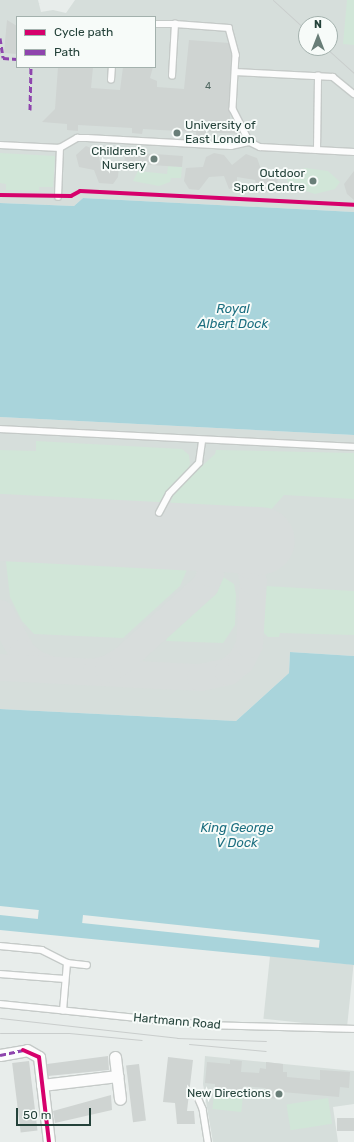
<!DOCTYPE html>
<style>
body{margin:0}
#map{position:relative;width:354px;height:1142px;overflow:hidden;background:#e8edeb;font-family:Rubik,sans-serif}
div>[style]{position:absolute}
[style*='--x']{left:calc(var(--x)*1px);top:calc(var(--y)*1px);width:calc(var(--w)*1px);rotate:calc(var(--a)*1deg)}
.built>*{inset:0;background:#d6dedb;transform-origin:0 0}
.green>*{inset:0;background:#d1e6d8;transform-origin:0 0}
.water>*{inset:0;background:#a9d4db}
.pier>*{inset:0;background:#e8edeb;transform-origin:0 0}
.taxiway>*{height:27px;margin:-13.5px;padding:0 13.5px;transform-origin:13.5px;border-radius:13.5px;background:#d8dddc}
.runway>*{height:67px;margin:-33.5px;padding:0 33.5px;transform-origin:33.5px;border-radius:33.5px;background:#d8dddc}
.building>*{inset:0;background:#cfd4d2;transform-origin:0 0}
.roads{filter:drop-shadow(1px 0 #c5cac8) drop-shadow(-1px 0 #c5cac8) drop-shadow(0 1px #c5cac8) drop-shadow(0 -1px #c5cac8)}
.lane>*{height:5.5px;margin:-2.75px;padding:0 2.75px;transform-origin:2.75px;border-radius:2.75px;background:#fcfcfc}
.street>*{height:11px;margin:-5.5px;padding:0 5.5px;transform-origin:5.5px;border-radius:5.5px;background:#fcfcfc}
.tram>*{height:1px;margin:-0.5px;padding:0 0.5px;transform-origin:0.5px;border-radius:0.5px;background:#c9cdcc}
.quiet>*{height:3px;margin-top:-1.5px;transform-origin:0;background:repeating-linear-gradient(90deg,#8e44ad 0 6px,transparent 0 9px)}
.cycleway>*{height:4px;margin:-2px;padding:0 2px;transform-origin:2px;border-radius:2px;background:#d6006c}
.dots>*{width:11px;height:11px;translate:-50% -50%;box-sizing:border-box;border:2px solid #f7fbf9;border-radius:50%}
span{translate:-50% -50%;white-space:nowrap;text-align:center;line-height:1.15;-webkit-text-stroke:4px #f7fbf9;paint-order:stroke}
.number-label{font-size:10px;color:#506761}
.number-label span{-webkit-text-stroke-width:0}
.poi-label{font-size:12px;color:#24423a}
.left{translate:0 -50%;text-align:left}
.right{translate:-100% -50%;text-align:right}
.street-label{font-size:12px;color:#24423a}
.water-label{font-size:13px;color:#1c6f80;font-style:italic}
.legend{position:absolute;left:16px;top:16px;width:140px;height:52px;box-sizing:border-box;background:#f7fbf9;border:1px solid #a3b1ad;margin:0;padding:5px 7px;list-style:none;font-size:12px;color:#24423a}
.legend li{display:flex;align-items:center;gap:8px;height:20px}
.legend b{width:20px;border:1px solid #a3b1ad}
.north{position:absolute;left:298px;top:16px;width:40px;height:40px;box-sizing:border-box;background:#f7fbf9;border:1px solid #a3b1ad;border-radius:50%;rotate:0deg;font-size:11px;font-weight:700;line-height:16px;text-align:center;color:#24423a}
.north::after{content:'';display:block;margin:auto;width:14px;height:18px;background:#697e78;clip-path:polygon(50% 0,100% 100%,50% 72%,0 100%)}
.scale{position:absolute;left:16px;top:1108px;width:75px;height:18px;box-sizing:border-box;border:2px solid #24423a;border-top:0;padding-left:5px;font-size:12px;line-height:14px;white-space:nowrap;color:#24423a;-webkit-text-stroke:3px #f7fbf9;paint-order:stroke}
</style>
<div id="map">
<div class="built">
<div style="clip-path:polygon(evenodd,0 0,38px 0,41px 12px,53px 10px,66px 13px,75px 0,354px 0,354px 212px,83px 198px,74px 206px,0 203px,0 0,17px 17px,155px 17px,155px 67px,17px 67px,17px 17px,0 0,306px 24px,330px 24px,330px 48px,306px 48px,306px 24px)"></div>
<div style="clip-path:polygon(0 417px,354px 435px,354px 656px,290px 652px,289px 673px,236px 721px,0 709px)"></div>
<div style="left:270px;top:956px;width:84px;height:63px;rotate:6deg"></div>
<div style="clip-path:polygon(205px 1056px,354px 1071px,354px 1104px,333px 1107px,338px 1142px,213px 1142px,203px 1084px)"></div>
</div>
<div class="green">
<div style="clip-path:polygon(347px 0,354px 0,354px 45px,343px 44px)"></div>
<div style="clip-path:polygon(0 153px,55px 156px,53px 187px,39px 187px,39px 191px,6px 190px,6px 184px,0 183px)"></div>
<div style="clip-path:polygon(168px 166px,182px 167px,181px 178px,171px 178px,170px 182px,159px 186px,133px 181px,138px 171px,167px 174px)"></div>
<div style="clip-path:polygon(305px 168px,328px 171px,340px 182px,335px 189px,315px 194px,290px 186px,287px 181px,290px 173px)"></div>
<div style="clip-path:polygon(36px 441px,182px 449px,189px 455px,190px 464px,186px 475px,167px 493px,161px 507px,0 500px,0 450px,36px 451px)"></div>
<div style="clip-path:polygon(216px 450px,354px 453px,354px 499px,284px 495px,268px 513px,168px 508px,175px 491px,215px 454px)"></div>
<div style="clip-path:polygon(10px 555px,189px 565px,180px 586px,123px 638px,34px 634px,22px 621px,10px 597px,6px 562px)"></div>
<div style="clip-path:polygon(223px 577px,234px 584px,236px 595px,235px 625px,223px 643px,166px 641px,167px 637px,218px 589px)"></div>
<div style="clip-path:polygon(265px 586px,354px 591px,354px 635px,280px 633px,279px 637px,268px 637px,263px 632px)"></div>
<div style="left:214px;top:1094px;width:29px;height:15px;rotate:6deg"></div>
<div style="left:328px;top:1098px;width:26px;height:42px;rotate:81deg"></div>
</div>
<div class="water">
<div style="clip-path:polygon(83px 198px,354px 212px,354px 435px,0 417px,0 203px,74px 206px)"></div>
<div style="clip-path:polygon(290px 652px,354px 656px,354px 965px,0 930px,0 709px,236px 721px,289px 673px)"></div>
</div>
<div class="pier">
<div style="left:0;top:906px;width:39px;height:9px;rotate:6deg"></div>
<div style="left:83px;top:915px;width:238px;height:8px;rotate:6deg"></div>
</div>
<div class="taxiway">
<div style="--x:0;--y:542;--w:15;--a:-32"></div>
<div style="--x:13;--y:534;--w:20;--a:-15"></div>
<div style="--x:0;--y:613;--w:46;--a:61.2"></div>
<div style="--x:22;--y:653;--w:18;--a:38"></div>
<div style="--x:36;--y:664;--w:15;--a:20"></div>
<div style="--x:0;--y:667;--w:200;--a:2.9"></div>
<div style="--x:200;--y:677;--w:29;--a:-12"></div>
<div style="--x:228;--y:671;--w:17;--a:-40"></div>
<div style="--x:241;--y:660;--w:18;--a:-63"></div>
<div style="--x:249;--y:644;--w:63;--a:-86.4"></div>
<div style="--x:253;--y:581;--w:16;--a:-104"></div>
<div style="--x:249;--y:565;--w:15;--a:-127"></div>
<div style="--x:240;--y:553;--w:16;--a:-142"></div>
<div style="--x:227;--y:543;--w:18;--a:-164"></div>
<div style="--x:96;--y:671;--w:12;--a:-14"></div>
<div style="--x:108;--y:668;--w:17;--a:-31"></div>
<div style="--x:123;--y:659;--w:110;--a:-42.1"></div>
<div style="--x:205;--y:585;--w:13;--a:-67"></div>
<div style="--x:210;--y:573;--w:16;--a:-97"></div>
<div style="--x:208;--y:557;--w:14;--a:-124"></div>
<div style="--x:200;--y:545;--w:17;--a:-152"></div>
</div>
<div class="runway">
<div style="--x:0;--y:527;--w:261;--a:2.9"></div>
</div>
<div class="building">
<div style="clip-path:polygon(7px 20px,17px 26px,17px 54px,4px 53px)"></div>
<div style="clip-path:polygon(189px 40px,229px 43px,232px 55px,230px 119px,241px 134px,207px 132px,206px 137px,196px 136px,196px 132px,143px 129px,142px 134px,132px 133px,132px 128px,78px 125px,78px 131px,67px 130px,67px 124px,42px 122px,55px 109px,58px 67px,93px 67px,91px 88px,120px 90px,123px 67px,153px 67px,150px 78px,157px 81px,157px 87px,184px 89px)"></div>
<div style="clip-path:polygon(86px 146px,98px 151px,100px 162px,119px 166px,118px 177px,113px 184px,99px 183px,94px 170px,79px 167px,76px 155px)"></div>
<div style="clip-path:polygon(125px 152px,183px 156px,182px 167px,135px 164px,135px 168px,124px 168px)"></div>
<div style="clip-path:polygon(214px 153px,224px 155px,232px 165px,246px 154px,257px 158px,261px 169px,271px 170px,278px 175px,277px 189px,263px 193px,257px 188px,255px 180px,237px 177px,237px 187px,229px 189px,224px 176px,209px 177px,199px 190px,189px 189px,184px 181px,186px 168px,203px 167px,206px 157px)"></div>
<div style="clip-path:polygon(354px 171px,354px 200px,347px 194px,344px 184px)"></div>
<div style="clip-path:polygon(108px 1056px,109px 1070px,48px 1076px,47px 1064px)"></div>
<div style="clip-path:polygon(168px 1057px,193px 1060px,187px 1111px,194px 1111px,195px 1124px,177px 1124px,175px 1103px,163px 1102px)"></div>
<div style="clip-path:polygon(230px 1060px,242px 1061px,241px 1072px,259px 1073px,260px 1068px,266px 1069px,266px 1062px,283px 1064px,283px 1072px,287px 1072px,287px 1077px,320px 1080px,320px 1070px,350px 1072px,349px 1088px,340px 1087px,339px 1097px,282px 1092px,279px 1099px,269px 1098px,269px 1091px,265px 1088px,244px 1086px,243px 1094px,215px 1091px,215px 1084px,205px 1083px,207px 1062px,230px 1064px)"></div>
<div style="left:29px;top:1061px;width:70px;height:17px;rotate:83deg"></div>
<div style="left:139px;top:1064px;width:57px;height:13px;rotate:83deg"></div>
<div style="clip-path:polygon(111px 1095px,112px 1110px,55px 1123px,53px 1111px)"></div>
<div style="left:354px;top:1118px;width:13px;height:17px;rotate:90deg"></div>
</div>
<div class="roads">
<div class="lane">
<div style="--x:155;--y:24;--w:20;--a:0"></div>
<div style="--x:235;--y:72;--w:98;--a:2.9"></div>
<div style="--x:333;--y:77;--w:27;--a:39"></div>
<div style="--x:172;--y:76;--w:52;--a:-86.7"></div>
<div style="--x:175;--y:24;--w:54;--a:4.2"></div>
<div style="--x:229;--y:28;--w:28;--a:75"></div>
<div style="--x:236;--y:55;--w:54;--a:93.2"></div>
<div style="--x:233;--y:109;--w:37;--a:63"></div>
<div style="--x:111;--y:80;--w:13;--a:-86"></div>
<div style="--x:0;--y:145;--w:60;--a:2.9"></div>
<div style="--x:60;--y:148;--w:20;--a:-30"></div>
<div style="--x:77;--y:138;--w:10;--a:0"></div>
<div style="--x:87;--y:138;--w:144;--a:3.2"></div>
<div style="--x:231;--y:146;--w:19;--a:-12"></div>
<div style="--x:250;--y:142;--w:11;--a:27"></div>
<div style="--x:260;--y:147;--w:94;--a:3"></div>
<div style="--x:317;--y:150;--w:74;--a:-89.2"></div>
<div style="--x:58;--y:197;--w:49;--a:-87.7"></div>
<div style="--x:0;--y:429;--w:354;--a:2.9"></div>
<div style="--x:159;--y:513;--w:21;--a:-62"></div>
<div style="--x:169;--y:494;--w:43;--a:-45.9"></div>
<div style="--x:199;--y:463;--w:22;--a:-82"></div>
<div style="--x:0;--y:946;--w:42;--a:5.4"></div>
<div style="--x:42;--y:950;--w:28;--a:27"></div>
<div style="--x:0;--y:974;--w:65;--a:4.4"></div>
<div style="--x:0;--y:1004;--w:207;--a:5.8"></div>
<div style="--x:206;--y:1025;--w:148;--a:1.5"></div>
<div style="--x:63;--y:1011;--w:48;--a:-85.2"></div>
<div style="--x:67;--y:963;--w:20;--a:6"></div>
<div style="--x:197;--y:1095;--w:15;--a:67"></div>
<div style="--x:203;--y:1109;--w:33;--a:81"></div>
</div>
<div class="street">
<div style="--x:0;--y:1055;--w:27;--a:-10"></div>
<div style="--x:27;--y:1050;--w:14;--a:30"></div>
<div style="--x:39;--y:1057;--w:86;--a:83.3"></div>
<div style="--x:115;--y:1057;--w:42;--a:83.2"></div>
<div style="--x:42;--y:1085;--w:76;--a:-6.8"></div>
</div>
</div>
<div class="tram">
<div style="--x:273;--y:0;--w:45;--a:42.3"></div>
<div style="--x:326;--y:48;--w:38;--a:42"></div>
<div style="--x:0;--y:1018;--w:178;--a:6.4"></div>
<div style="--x:177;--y:1038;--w:89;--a:1.9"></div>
<div style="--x:0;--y:1033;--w:69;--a:0"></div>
<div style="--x:69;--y:1033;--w:73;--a:5.5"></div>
<div style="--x:189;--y:1044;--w:77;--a:5.2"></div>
</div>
<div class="quiet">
<div style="--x:0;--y:38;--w:20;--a:81"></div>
<div style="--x:3;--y:58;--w:14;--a:4"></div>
<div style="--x:30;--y:110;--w:43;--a:-88.7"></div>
<div style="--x:0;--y:1055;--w:24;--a:-12"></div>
</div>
<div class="cycleway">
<div style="--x:0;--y:195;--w:71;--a:0.8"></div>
<div style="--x:71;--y:196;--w:10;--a:-29"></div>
<div style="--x:80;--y:191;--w:274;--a:2.9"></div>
<div style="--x:23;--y:1050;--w:17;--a:24"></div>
<div style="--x:39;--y:1057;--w:86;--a:83.3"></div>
</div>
<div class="dots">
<div style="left:177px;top:133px;background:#697e78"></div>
<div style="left:154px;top:159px;background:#697e78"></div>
<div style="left:313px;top:181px;background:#697e78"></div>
<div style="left:279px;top:1094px;background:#697e78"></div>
</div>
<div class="number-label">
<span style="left:208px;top:87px">4</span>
</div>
<div class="poi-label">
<span class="left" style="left:185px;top:133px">University of<br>East London</span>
<span class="right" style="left:146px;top:159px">Children's<br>Nursery</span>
<span class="right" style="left:305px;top:181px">Outdoor<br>Sport Centre</span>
<span class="right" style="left:271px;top:1094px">New Directions</span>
</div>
<div class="street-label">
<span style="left:177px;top:1022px;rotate:5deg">Hartmann Road</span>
</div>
<div class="water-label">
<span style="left:233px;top:317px">Royal<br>Albert Dock</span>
<span style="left:237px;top:836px">King George<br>V Dock</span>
</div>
<ul class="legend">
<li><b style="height:5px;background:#d6006c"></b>Cycle path</li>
<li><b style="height:5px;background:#8e44ad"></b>Path</li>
</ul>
<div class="north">N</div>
<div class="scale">50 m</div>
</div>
